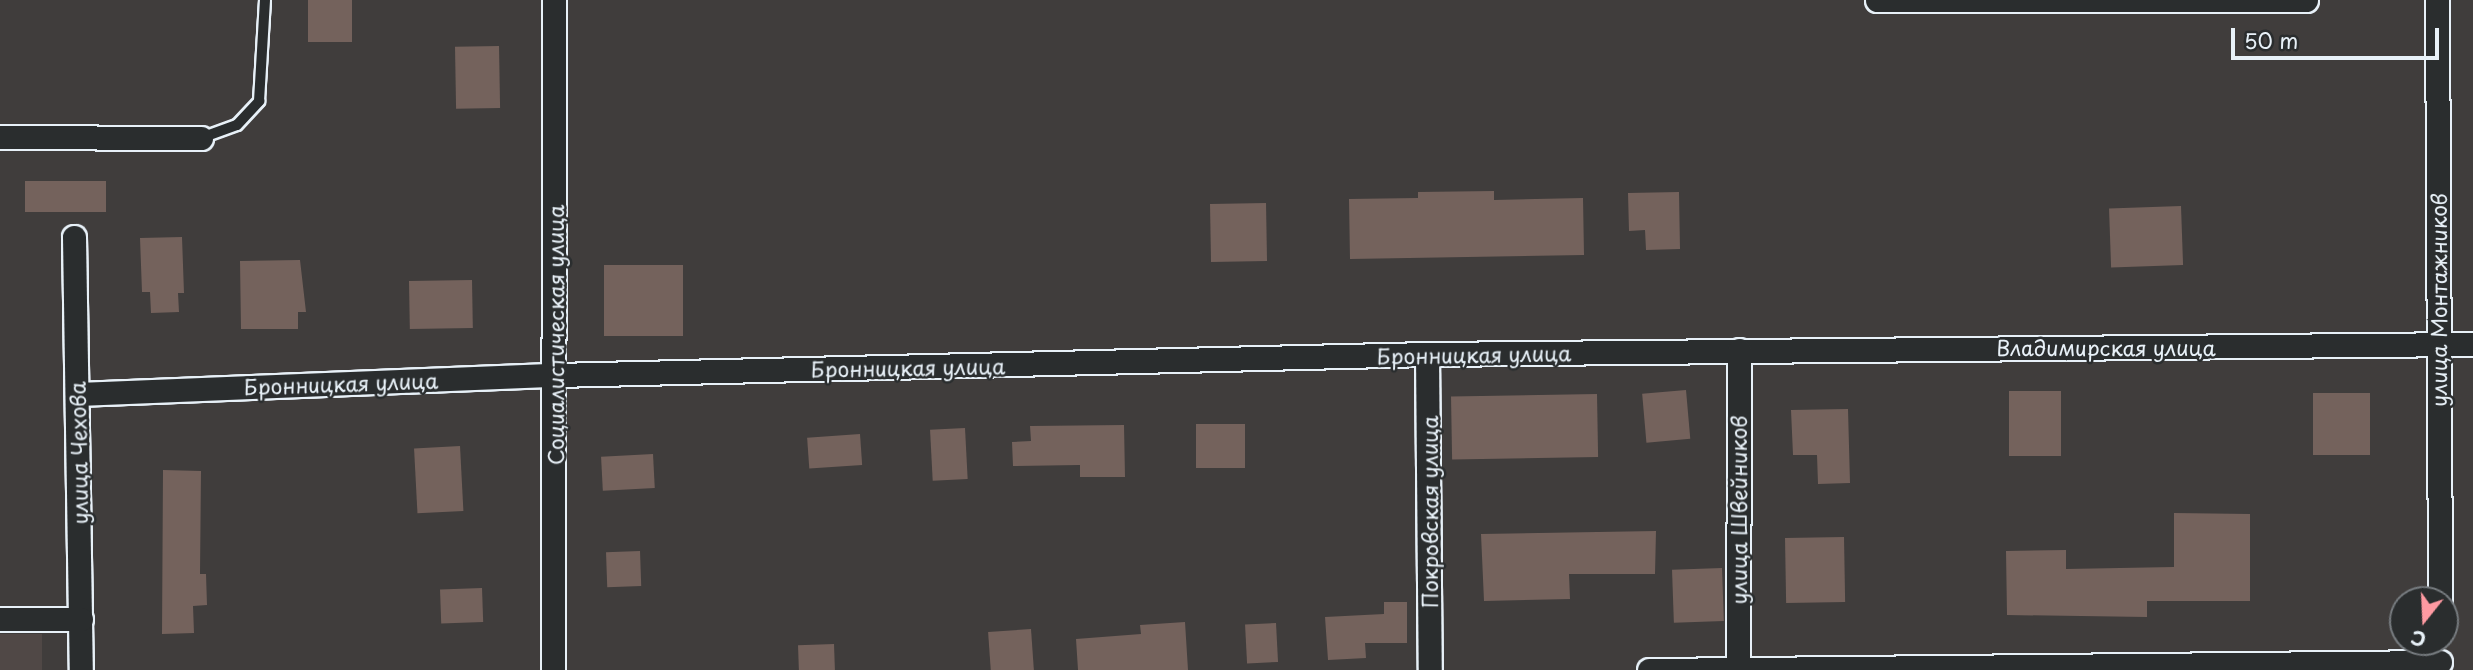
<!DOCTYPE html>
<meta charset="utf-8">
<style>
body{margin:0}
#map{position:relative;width:2473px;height:670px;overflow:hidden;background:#403d3c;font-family:"Playpen Sans",sans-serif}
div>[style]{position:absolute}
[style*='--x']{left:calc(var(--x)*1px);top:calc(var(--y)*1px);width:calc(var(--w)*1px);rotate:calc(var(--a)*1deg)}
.built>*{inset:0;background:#504846;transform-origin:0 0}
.building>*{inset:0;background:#74625c;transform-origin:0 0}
.roads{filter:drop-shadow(2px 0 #e8f1f8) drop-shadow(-2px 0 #e8f1f8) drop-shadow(0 2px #e8f1f8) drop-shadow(0 -2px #e8f1f8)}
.service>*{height:10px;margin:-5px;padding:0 5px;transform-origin:5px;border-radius:5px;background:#2a2d2e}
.minor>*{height:23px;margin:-11.5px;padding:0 11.5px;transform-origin:11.5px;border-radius:11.5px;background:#2a2d2e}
span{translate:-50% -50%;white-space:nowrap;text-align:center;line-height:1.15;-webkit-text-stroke:5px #2a2d2e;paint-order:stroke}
.street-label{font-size:21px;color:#e8f1f8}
.north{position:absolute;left:2389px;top:586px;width:70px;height:70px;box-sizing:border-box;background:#2a2d2e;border:2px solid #767b7f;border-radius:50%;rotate:198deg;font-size:19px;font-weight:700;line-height:28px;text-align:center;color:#e8f1f8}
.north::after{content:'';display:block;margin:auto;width:24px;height:32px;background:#ff9aa2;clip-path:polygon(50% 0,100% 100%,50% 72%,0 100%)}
.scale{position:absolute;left:2231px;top:28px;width:208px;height:32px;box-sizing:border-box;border:4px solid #e8f1f8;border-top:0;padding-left:9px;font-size:21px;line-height:24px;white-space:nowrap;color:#e8f1f8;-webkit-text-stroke:5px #2a2d2e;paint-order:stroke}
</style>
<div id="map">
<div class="built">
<div style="left:0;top:634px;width:42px;height:36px"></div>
</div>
<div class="building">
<div style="left:308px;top:0;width:44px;height:42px"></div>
<div style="left:499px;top:46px;width:62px;height:44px;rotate:89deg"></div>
<div style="left:106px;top:181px;width:31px;height:81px;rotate:90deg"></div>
<div style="clip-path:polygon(1494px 191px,1494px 200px,1583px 198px,1584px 255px,1350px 259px,1349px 199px,1418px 198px,1418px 192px)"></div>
<div style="clip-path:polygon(1679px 192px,1680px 249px,1646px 250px,1645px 230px,1629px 231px,1628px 193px)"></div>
<div style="left:1266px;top:203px;width:58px;height:56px;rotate:89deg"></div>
<div style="left:2181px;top:206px;width:59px;height:72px;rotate:88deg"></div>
<div style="clip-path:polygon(182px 237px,184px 293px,178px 293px,179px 312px,151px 313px,150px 292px,142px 292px,140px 238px)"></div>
<div style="clip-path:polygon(300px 260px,306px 312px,298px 312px,298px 329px,241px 329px,240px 261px)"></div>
<div style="left:683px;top:265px;width:71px;height:79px;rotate:90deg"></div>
<div style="left:472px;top:280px;width:48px;height:63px;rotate:89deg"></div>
<div style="left:1686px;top:390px;width:49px;height:44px;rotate:85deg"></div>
<div style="left:2061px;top:391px;width:65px;height:52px;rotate:90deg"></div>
<div style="left:2313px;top:393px;width:57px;height:62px"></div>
<div style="left:1597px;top:394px;width:63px;height:146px;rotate:89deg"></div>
<div style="clip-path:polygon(1848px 409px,1850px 483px,1818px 484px,1817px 455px,1793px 455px,1791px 410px)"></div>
<div style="left:1245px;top:424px;width:44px;height:49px;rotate:90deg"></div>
<div style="clip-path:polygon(1124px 425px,1125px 477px,1080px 477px,1080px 465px,1013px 466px,1012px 442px,1031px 441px,1030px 426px)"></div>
<div style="left:965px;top:428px;width:51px;height:35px;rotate:87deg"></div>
<div style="left:860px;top:434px;width:31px;height:53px;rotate:86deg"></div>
<div style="left:460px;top:446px;width:65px;height:46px;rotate:87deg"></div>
<div style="left:653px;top:454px;width:34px;height:52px;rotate:87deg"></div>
<div style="clip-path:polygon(163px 470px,201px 471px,200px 574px,206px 574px,207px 605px,193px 606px,194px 633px,162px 634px)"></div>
<div style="clip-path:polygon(2174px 513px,2250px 514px,2250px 601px,2147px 601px,2147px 617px,2007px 615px,2006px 551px,2066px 550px,2066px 569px,2174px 567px)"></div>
<div style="clip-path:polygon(1656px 531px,1655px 574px,1569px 574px,1570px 599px,1484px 601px,1481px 534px)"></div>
<div style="left:1844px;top:537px;width:65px;height:59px;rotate:89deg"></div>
<div style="left:640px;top:551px;width:35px;height:34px;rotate:88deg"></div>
<div style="left:1722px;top:568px;width:53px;height:50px;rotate:88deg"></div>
<div style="left:482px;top:588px;width:34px;height:42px;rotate:88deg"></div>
<div style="clip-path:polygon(1384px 602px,1407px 602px,1407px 643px,1365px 643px,1366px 658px,1328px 660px,1325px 617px,1384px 614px)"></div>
<div style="clip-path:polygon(1185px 622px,1188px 670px,1078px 670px,1076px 639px,1141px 634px,1140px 625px)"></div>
<div style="left:1276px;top:623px;width:39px;height:31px;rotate:87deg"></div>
<div style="left:1031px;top:629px;width:41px;height:43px;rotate:86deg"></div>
<div style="left:834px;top:644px;width:26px;height:36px;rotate:88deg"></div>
</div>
<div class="roads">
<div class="service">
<div style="--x:201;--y:138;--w:38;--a:-20"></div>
<div style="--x:237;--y:125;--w:33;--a:-47"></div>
<div style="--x:259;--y:101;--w:101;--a:-86.6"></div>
</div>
<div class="minor">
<div style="--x:1877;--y:0;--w:429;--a:0"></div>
<div style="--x:2437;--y:0;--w:600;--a:89.71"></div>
<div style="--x:0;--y:137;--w:201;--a:0.3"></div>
<div style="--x:74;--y:237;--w:433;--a:89.1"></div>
<div style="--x:1427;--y:354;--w:316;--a:89.5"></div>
<div style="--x:77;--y:394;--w:479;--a:-2.3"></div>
<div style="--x:556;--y:375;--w:871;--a:-1.38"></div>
<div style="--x:1427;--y:354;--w:1046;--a:-0.55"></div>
<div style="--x:0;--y:619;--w:81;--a:0"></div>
<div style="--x:553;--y:670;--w:670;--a:-89.91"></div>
<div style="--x:1649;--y:670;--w:791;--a:-0.58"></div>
<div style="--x:1738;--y:670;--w:320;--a:-89.8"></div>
</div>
</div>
<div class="street-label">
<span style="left:2438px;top:300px;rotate:-90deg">улица Монтажников</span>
<span style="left:555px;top:335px;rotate:-90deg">Социалистическая улица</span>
<span style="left:2106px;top:347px">Владимирская улица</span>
<span style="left:1474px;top:354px;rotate:-1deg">Бронницкая улица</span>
<span style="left:908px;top:367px;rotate:-1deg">Бронницкая улица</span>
<span style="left:341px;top:383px;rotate:-2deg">Бронницкая улица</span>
<span style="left:78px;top:453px;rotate:-91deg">улица Чехова</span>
<span style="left:1738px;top:510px;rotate:-90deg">улица Швейников</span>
<span style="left:1429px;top:512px;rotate:-90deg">Покровская улица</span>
</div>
<div class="north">С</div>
<div class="scale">50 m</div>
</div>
